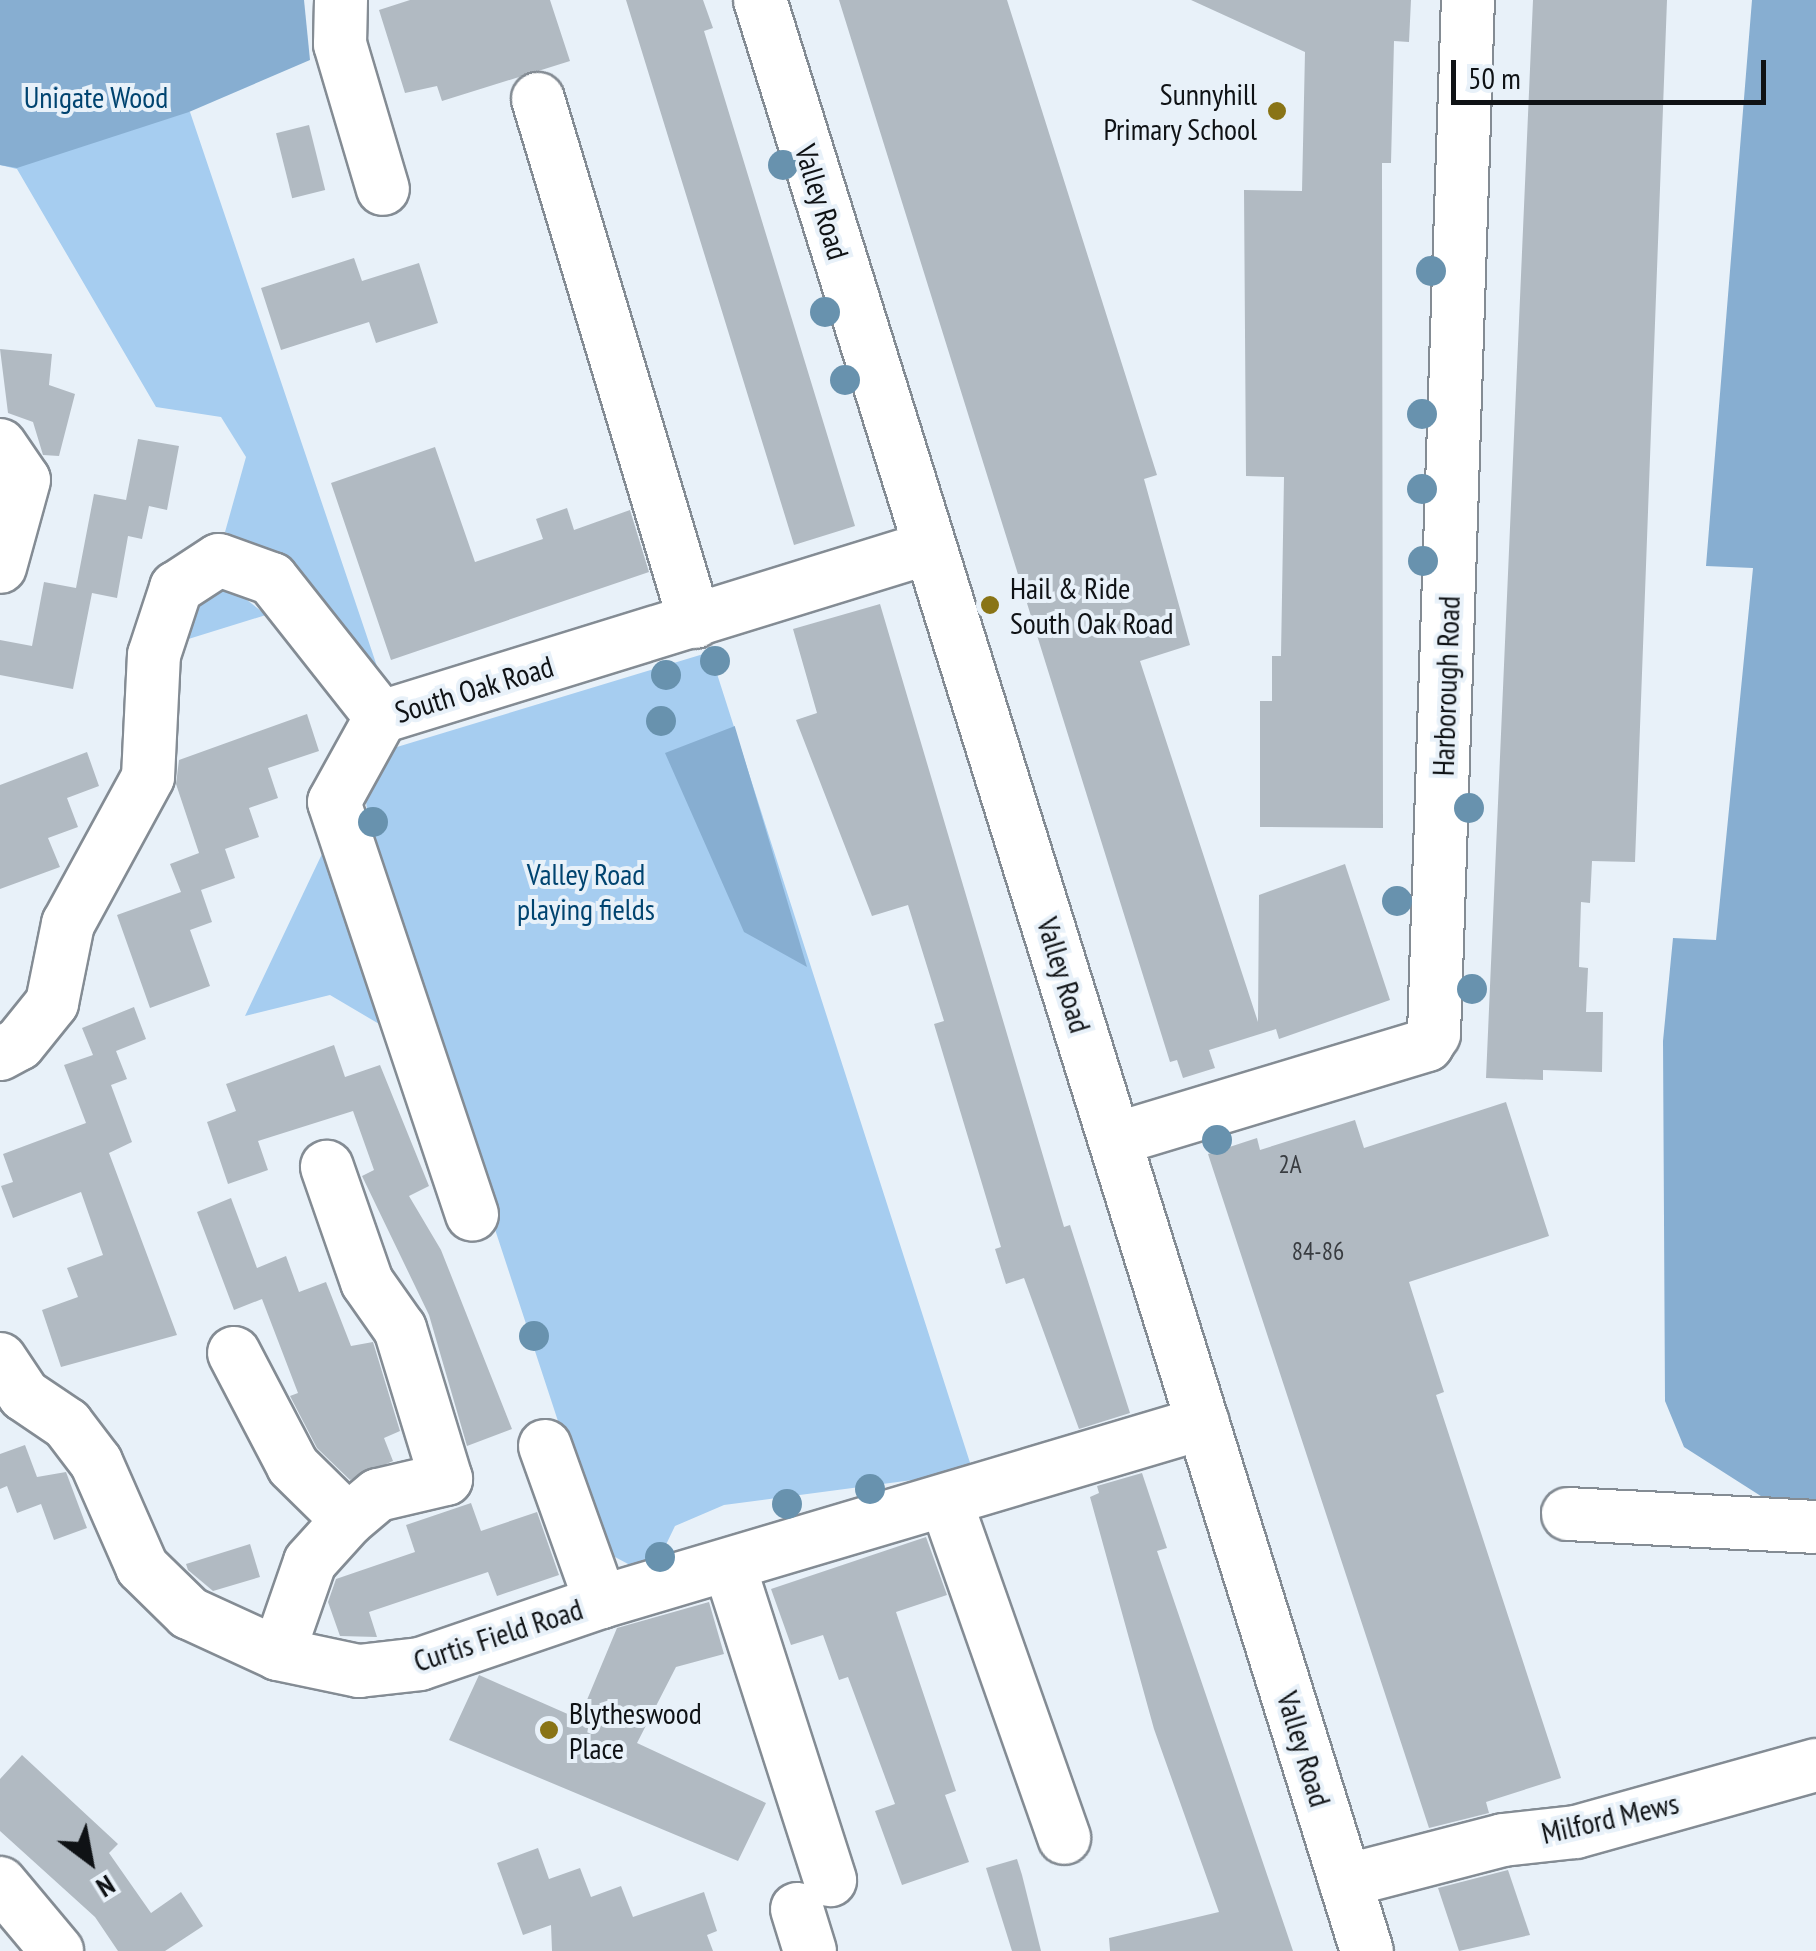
<!DOCTYPE html>
<style>
body{margin:0}
#map{position:relative;width:1816px;height:1951px;overflow:hidden;background:#e8f1f9;font-family:"PT Sans Narrow",sans-serif}
div>[style]{position:absolute}
[style*='--x']{left:calc(var(--x)*1px);top:calc(var(--y)*1px);width:calc(var(--w)*1px);rotate:calc(var(--a)*1deg)}
.green>*{inset:0;background:#a6cdf0}
.forest>*{inset:0;background:#87aed1}
.building>*{inset:0;background:#b1bac2;transform-origin:0 0}
.roads{filter:drop-shadow(2px 0 #848c94) drop-shadow(-2px 0 #848c94) drop-shadow(0 2px #848c94) drop-shadow(0 -2px #848c94)}
.minor>*{height:52px;margin:-26px;padding:0 26px;transform-origin:26px;border-radius:26px;background:#fff}
.trees>*{width:30px;height:30px;margin:-15px;border-radius:50%;background:#6892ae}
.dots>*{width:28px;height:28px;translate:-50% -50%;box-sizing:border-box;border:5px solid #e8f1f9;border-radius:50%}
span{translate:-50% -50%;white-space:nowrap;text-align:center;line-height:1.15;-webkit-text-stroke:8px #e8f1f9;paint-order:stroke}
.number-label{font-size:25px;color:#383c40}
.number-label span{-webkit-text-stroke-width:0}
.poi-label{font-size:30px;color:#0f1215}
.right{translate:-100% -50%;text-align:right}
.left{translate:0 -50%;text-align:left}
.park-label{font-size:30px;color:#004470}
.street-label{font-size:30px;color:#0f1215}
.north{position:absolute;left:40px;top:1811px;width:100px;height:100px;-webkit-text-stroke:8px #e8f1f9;paint-order:stroke;rotate:148deg;font-size:28px;font-weight:700;line-height:40px;text-align:center;color:#0f1215}
.north::after{content:'';display:block;margin:auto;width:35px;height:45px;background:#0f1215;clip-path:polygon(50% 0,100% 100%,50% 72%,0 100%)}
.scale{position:absolute;left:1451px;top:60px;width:315px;height:45px;box-sizing:border-box;border:5px solid #0f1215;border-top:0;padding-left:12px;font-size:30px;line-height:35px;white-space:nowrap;color:#0f1215;-webkit-text-stroke:8px #e8f1f9;paint-order:stroke}
</style>
<div id="map">
<div class="green">
<div style="clip-path:polygon(0 0,190px 112px,386px 693px,315px 588px,279px 553px,225px 532px,246px 457px,221px 417px,156px 407px,17px 169px,0 165px)"></div>
<div style="clip-path:polygon(233px 589px,266px 615px,182px 641px,192px 608px,210px 590px)"></div>
<div style="clip-path:polygon(710px 652px,973px 1472px,724px 1505px,675px 1526px,660px 1557px,630px 1565px,600px 1549px,373px 858px,364px 786px,387px 750px)"></div>
<div style="clip-path:polygon(331px 835px,391px 1031px,330px 995px,245px 1016px)"></div>
</div>
<div class="forest">
<div style="clip-path:polygon(0 0,304px 0,310px 60px,189px 112px,17px 168px,0 165px)"></div>
<div style="clip-path:polygon(1752px 0,1816px 0,1816px 1514px,1789px 1514px,1684px 1447px,1665px 1401px,1663px 1041px,1673px 938px,1716px 940px,1753px 568px,1706px 566px)"></div>
<div style="clip-path:polygon(735px 726px,735px 727px,807px 967px,744px 932px,665px 753px)"></div>
</div>
<div class="building">
<div style="clip-path:polygon(410px 0,550px 0,570px 61px,442px 101px,437px 86px,405px 93px,379px 10px)"></div>
<div style="clip-path:polygon(626px 0,703px 0,713px 28px,704px 31px,855px 526px,794px 545px)"></div>
<div style="clip-path:polygon(839px 0,1007px 0,1157px 475px,1144px 479px,1190px 645px,1140px 661px,1258px 1022px,1259px 895px,1345px 864px,1390px 1000px,1279px 1039px,1276px 1029px,1209px 1050px,1215px 1068px,1183px 1078px,1177px 1060px,1170px 1062px)"></div>
<div style="clip-path:polygon(1191px 0,1411px 0,1409px 42px,1394px 41px,1391px 163px,1382px 163px,1383px 828px,1260px 827px,1260px 701px,1272px 701px,1272px 656px,1281px 656px,1284px 477px,1246px 476px,1244px 190px,1302px 191px,1305px 52px)"></div>
<div style="clip-path:polygon(1533px 0,1667px 0,1635px 862px,1592px 861px,1590px 903px,1581px 902px,1579px 967px,1588px 968px,1586px 1012px,1603px 1012px,1602px 1072px,1543px 1070px,1543px 1080px,1486px 1078px)"></div>
<div style="left:309px;top:125px;width:67px;height:34px;rotate:76deg"></div>
<div style="clip-path:polygon(354px 258px,362px 281px,419px 263px,438px 323px,376px 343px,369px 322px,281px 350px,261px 288px)"></div>
<div style="clip-path:polygon(0 349px,52px 354px,49px 385px,75px 394px,59px 456px,43px 455px,33px 422px,8px 413px)"></div>
<div style="clip-path:polygon(138px 439px,179px 446px,167px 510px,149px 506px,142px 539px,128px 536px,117px 598px,92px 593px,73px 689px,0 675px,0 640px,32px 646px,44px 582px,76px 588px,94px 494px,126px 500px)"></div>
<div style="clip-path:polygon(435px 447px,475px 562px,543px 539px,536px 519px,567px 508px,574px 530px,630px 510px,649px 572px,391px 660px,331px 483px)"></div>
<div style="clip-path:polygon(880px 604px,1064px 1227px,1070px 1225px,1130px 1413px,1079px 1429px,1024px 1278px,1006px 1284px,995px 1249px,1001px 1247px,934px 1024px,944px 1021px,908px 905px,872px 916px,796px 720px,817px 713px,793px 629px)"></div>
<div style="clip-path:polygon(307px 714px,319px 751px,268px 768px,278px 798px,249px 808px,259px 837px,225px 849px,235px 878px,201px 890px,212px 922px,190px 930px,210px 986px,150px 1008px,117px 915px,181px 892px,170px 864px,199px 853px,176px 784px,179px 760px)"></div>
<div style="clip-path:polygon(87px 752px,99px 786px,67px 798px,78px 827px,48px 838px,60px 867px,0 889px,0 785px)"></div>
<div style="clip-path:polygon(134px 1007px,146px 1039px,116px 1051px,127px 1079px,111px 1085px,132px 1142px,109px 1153px,177px 1335px,61px 1367px,42px 1310px,78px 1297px,67px 1268px,103px 1255px,81px 1192px,13px 1218px,1px 1186px,13px 1182px,3px 1154px,86px 1123px,64px 1065px,93px 1055px,82px 1028px)"></div>
<div style="clip-path:polygon(334px 1045px,345px 1077px,380px 1065px,429px 1186px,409px 1196px,441px 1250px,512px 1429px,467px 1446px,429px 1315px,362px 1176px,374px 1170px,353px 1111px,258px 1141px,268px 1170px,228px 1184px,207px 1122px,236px 1111px,226px 1084px)"></div>
<div style="clip-path:polygon(1506px 1102px,1549px 1236px,1409px 1282px,1444px 1392px,1436px 1395px,1561px 1778px,1486px 1802px,1489px 1813px,1429px 1828px,1208px 1154px,1257px 1138px,1260px 1150px,1355px 1120px,1364px 1148px)"></div>
<div style="clip-path:polygon(231px 1198px,257px 1268px,286px 1256px,299px 1292px,326px 1282px,351px 1346px,373px 1342px,400px 1431px,384px 1438px,393px 1461px,350px 1480px,317px 1448px,290px 1396px,298px 1393px,262px 1299px,234px 1310px,197px 1212px)"></div>
<div style="clip-path:polygon(25px 1445px,37px 1477px,66px 1472px,87px 1528px,54px 1540px,41px 1504px,17px 1513px,7px 1486px,0 1489px,0 1454px)"></div>
<div style="clip-path:polygon(1142px 1473px,1167px 1548px,1157px 1551px,1293px 1951px,1110px 1951px,1109px 1938px,1219px 1912px,1154px 1729px,1090px 1497px,1099px 1493px,1097px 1486px)"></div>
<div style="clip-path:polygon(471px 1503px,481px 1531px,537px 1512px,559px 1575px,497px 1596px,488px 1572px,369px 1612px,377px 1637px,340px 1636px,328px 1602px,336px 1579px,415px 1552px,406px 1525px)"></div>
<div style="clip-path:polygon(926px 1537px,947px 1595px,896px 1612px,956px 1791px,945px 1795px,969px 1862px,902px 1885px,875px 1811px,895px 1804px,848px 1677px,839px 1680px,823px 1635px,791px 1645px,771px 1589px)"></div>
<div style="clip-path:polygon(250px 1544px,260px 1577px,213px 1591px,188px 1570px,186px 1564px)"></div>
<div style="clip-path:polygon(709px 1602px,724px 1654px,676px 1667px,637px 1743px,766px 1803px,738px 1861px,449px 1740px,479px 1675px,579px 1719px,617px 1628px)"></div>
<div style="clip-path:polygon(22px 1755px,118px 1844px,109px 1853px,151px 1913px,181px 1892px,203px 1926px,165px 1951px,118px 1951px,95px 1917px,0 1831px,0 1779px)"></div>
<div style="clip-path:polygon(538px 1848px,549px 1879px,580px 1868px,591px 1897px,621px 1886px,633px 1917px,704px 1892px,717px 1931px,707px 1935px,713px 1951px,552px 1951px,551px 1925px,523px 1935px,497px 1863px)"></div>
<div style="clip-path:polygon(1017px 1859px,1022px 1875px,1041px 1951px,1012px 1951px,986px 1868px)"></div>
<div style="clip-path:polygon(1508px 1870px,1530px 1935px,1459px 1951px,1438px 1888px)"></div>
</div>
<div class="roads">
<div class="minor">
<div style="--x:341;--y:0;--w:44;--a:91.3"></div>
<div style="--x:340;--y:44;--w:151;--a:73.5"></div>
<div style="--x:760;--y:0;--w:2043;--a:72.72"></div>
<div style="--x:538;--y:99;--w:546;--a:73.29"></div>
<div style="--x:0;--y:445;--w:42;--a:55.6"></div>
<div style="--x:24;--y:480;--w:90;--a:105.4"></div>
<div style="--x:381;--y:717;--w:97;--a:118.9"></div>
<div style="--x:334;--y:802;--w:435;--a:71.5"></div>
<div style="--x:0;--y:1054;--w:21;--a:-28"></div>
<div style="--x:19;--y:1044;--w:53;--a:-51.2"></div>
<div style="--x:52;--y:1003;--w:81;--a:-78.6"></div>
<div style="--x:68;--y:924;--w:167;--a:-61.4"></div>
<div style="--x:148;--y:777;--w:122;--a:-87.2"></div>
<div style="--x:154;--y:655;--w:71;--a:-71.8"></div>
<div style="--x:176;--y:588;--w:51;--a:-33.1"></div>
<div style="--x:219;--y:560;--w:56;--a:19.7"></div>
<div style="--x:272;--y:579;--w:176;--a:51.7"></div>
<div style="--x:381;--y:717;--w:573;--a:-17.17"></div>
<div style="--x:1116;--y:1139;--w:325;--a:-16.8"></div>
<div style="--x:1427;--y:1045;--w:13;--a:-58"></div>
<div style="--x:1434;--y:1034;--w:1035;--a:-88.12"></div>
<div style="--x:234;--y:1353;--w:127;--a:62.4"></div>
<div style="--x:293;--y:1466;--w:77;--a:44.5"></div>
<div style="--x:0;--y:1359;--w:43;--a:56.3"></div>
<div style="--x:24;--y:1395;--w:52;--a:34"></div>
<div style="--x:67;--y:1424;--w:48;--a:52.7"></div>
<div style="--x:96;--y:1462;--w:115;--a:66.3"></div>
<div style="--x:142;--y:1567;--w:66;--a:44.4"></div>
<div style="--x:189;--y:1613;--w:98;--a:24.7"></div>
<div style="--x:278;--y:1654;--w:83;--a:11.9"></div>
<div style="--x:359;--y:1671;--w:61;--a:-6.5"></div>
<div style="--x:420;--y:1664;--w:191;--a:-18.9"></div>
<div style="--x:601;--y:1602;--w:628;--a:-16.56"></div>
<div style="--x:545;--y:1446;--w:166;--a:70.3"></div>
<div style="--x:946;--y:1502;--w:356;--a:70.6"></div>
<div style="--x:1568;--y:1514;--w:248;--a:3"></div>
<div style="--x:729;--y:1565;--w:331;--a:72.2"></div>
<div style="--x:278;--y:1654;--w:97;--a:-70.8"></div>
<div style="--x:310;--y:1562;--w:57;--a:-47.9"></div>
<div style="--x:348;--y:1520;--w:39;--a:-40"></div>
<div style="--x:378;--y:1495;--w:70;--a:-13.2"></div>
<div style="--x:446;--y:1479;--w:157;--a:-107"></div>
<div style="--x:400;--y:1329;--w:57;--a:-125.1"></div>
<div style="--x:367;--y:1282;--w:122;--a:-109.2"></div>
<div style="--x:1345;--y:1881;--w:163;--a:-14.5"></div>
<div style="--x:1503;--y:1840;--w:73;--a:-6.3"></div>
<div style="--x:1576;--y:1832;--w:249;--a:-15.6"></div>
<div style="--x:0;--y:1883;--w:89;--a:50"></div>
<div style="--x:797;--y:1909;--w:44;--a:72.8"></div>
</div>
</div>
<div class="trees">
<div style="left:783px;top:165px"></div>
<div style="left:1431px;top:271px"></div>
<div style="left:825px;top:312px"></div>
<div style="left:845px;top:380px"></div>
<div style="left:1422px;top:414px"></div>
<div style="left:1422px;top:489px"></div>
<div style="left:1423px;top:561px"></div>
<div style="left:715px;top:661px"></div>
<div style="left:666px;top:675px"></div>
<div style="left:661px;top:721px"></div>
<div style="left:1469px;top:808px"></div>
<div style="left:373px;top:822px"></div>
<div style="left:1397px;top:901px"></div>
<div style="left:1472px;top:989px"></div>
<div style="left:1217px;top:1140px"></div>
<div style="left:534px;top:1336px"></div>
<div style="left:870px;top:1489px"></div>
<div style="left:787px;top:1504px"></div>
<div style="left:660px;top:1557px"></div>
</div>
<div class="dots">
<div style="left:1277px;top:111px;background:#897416"></div>
<div style="left:990px;top:605px;background:#897416"></div>
<div style="left:549px;top:1730px;background:#897416"></div>
</div>
<div class="number-label">
<span style="left:1290px;top:1164px">2A</span>
<span style="left:1318px;top:1251px">84-86</span>
</div>
<div class="poi-label">
<span class="right" style="left:1257px;top:111px">Sunnyhill<br>Primary School</span>
<span class="left" style="left:1010px;top:605px">Hail &amp; Ride<br>South Oak Road</span>
<span class="left" style="left:569px;top:1730px">Blytheswood<br>Place</span>
</div>
<div class="park-label">
<span style="left:96px;top:97px">Unigate Wood</span>
<span style="left:586px;top:891px">Valley Road<br>playing fields</span>
</div>
<div class="street-label">
<span style="left:822px;top:202px;rotate:73deg">Valley Road</span>
<span style="left:1446px;top:686px;rotate:-88deg">Harborough Road</span>
<span style="left:474px;top:689px;rotate:-17deg">South Oak Road</span>
<span style="left:1064px;top:975px;rotate:73deg">Valley Road</span>
<span style="left:498px;top:1635px;rotate:-18deg">Curtis Field Road</span>
<span style="left:1304px;top:1749px;rotate:73deg">Valley Road</span>
<span style="left:1610px;top:1818px;rotate:-13deg">Milford Mews</span>
</div>
<div class="north">N</div>
<div class="scale">50 m</div>
</div>
